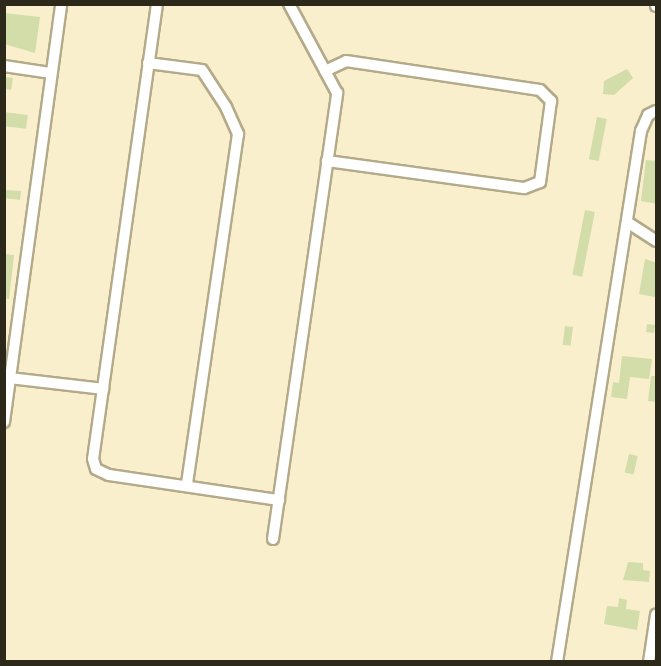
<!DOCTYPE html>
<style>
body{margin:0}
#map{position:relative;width:661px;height:666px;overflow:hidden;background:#f9efcc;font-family:"Golos Text",sans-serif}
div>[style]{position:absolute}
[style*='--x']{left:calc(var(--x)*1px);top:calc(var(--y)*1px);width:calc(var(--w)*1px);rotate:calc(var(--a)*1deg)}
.building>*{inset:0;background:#d3dda9;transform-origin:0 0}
.roads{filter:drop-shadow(2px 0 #b3aa89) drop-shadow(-2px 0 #b3aa89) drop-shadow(0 2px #b3aa89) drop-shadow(0 -2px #b3aa89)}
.street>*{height:10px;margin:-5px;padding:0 5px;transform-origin:5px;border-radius:5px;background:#fff}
span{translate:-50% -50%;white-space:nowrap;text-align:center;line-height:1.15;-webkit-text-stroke:4.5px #f9efcc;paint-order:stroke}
.frame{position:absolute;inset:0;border:6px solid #2c291b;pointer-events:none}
</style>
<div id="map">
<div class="building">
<div style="clip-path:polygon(4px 13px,40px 17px,35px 53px,4px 44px)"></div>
<div style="clip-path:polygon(627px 69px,633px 78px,614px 95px,603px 94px,604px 81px)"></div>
<div style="left:6px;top:77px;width:7px;height:12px;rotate:8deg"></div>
<div style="left:4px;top:112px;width:24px;height:14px;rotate:7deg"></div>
<div style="left:597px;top:117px;width:10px;height:43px;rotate:11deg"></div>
<div style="clip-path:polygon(646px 160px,657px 161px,657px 204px,641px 201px)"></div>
<div style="clip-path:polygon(4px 190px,21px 191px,20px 200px,4px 198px)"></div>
<div style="left:585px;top:210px;width:10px;height:66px;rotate:11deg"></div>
<div style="clip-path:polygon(4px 254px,14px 255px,9px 299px,4px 298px)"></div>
<div style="clip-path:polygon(645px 259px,657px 263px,655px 297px,639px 294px)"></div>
<div style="left:647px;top:324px;width:8px;height:8px;rotate:7deg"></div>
<div style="left:565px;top:326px;width:8px;height:19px;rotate:7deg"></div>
<div style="clip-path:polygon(622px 356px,652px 359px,649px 379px,630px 377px,627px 399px,611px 397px,613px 382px,619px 383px)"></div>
<div style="clip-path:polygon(651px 376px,657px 376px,657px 402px,648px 401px)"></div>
<div style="left:629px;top:454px;width:9px;height:19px;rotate:13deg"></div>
<div style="clip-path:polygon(628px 562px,643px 563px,643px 570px,650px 571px,649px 582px,623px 580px)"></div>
<div style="clip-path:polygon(619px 598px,627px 600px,626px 609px,640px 611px,637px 630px,604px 624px,607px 606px,618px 607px)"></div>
</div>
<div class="roads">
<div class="street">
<div style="--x:157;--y:4;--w:459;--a:98"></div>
<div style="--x:93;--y:459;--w:10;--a:73"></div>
<div style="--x:96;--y:469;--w:14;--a:25"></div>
<div style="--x:109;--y:475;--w:172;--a:8.4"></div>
<div style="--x:656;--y:4;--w:2;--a:90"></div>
<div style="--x:148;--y:63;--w:54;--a:7.4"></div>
<div style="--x:202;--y:70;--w:44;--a:57"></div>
<div style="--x:226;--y:107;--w:30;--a:66"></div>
<div style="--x:238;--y:134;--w:354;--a:98.3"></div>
<div style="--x:4;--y:66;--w:48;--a:8.5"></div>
<div style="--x:325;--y:71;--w:23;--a:-25"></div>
<div style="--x:346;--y:61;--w:196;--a:8.5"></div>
<div style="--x:540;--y:90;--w:16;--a:45"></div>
<div style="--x:551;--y:101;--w:82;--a:97.7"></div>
<div style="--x:540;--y:182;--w:17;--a:159"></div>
<div style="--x:524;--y:188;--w:199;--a:-172.2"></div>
<div style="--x:627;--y:222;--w:35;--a:33"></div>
<div style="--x:10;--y:378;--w:94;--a:6.7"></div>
<div style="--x:4;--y:422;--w:422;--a:-82.2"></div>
<div style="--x:273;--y:539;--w:451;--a:-81.8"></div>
<div style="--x:337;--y:93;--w:101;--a:-118.3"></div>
<div style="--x:557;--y:662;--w:538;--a:-81.01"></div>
<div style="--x:641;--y:131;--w:17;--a:-66"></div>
<div style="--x:648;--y:115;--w:9;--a:-27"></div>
<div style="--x:649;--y:662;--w:48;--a:-81.5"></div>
</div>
</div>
<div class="frame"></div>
</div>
